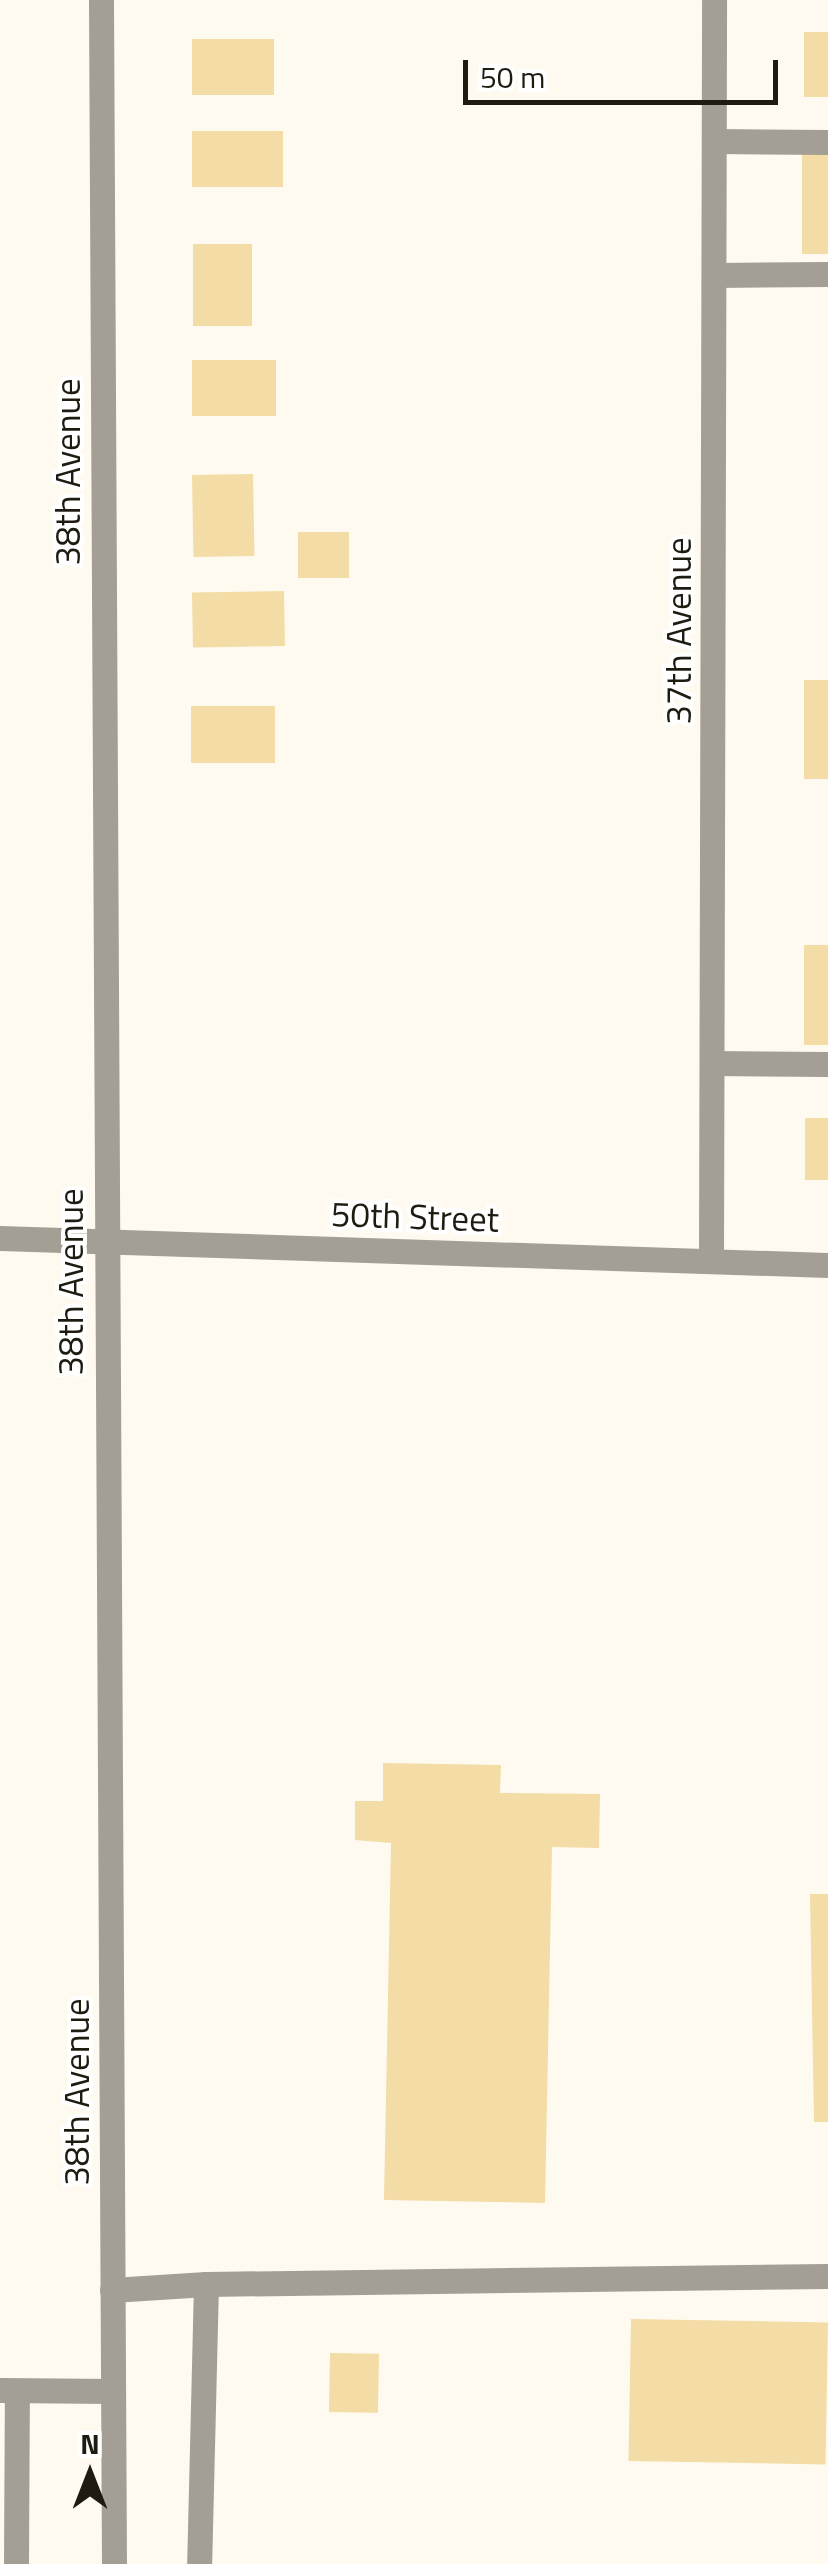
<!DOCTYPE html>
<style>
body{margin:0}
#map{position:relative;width:828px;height:2564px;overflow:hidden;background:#fffaef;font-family:"Titillium Web",sans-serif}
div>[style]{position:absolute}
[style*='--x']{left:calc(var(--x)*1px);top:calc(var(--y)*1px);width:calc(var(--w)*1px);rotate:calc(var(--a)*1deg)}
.building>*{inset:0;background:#f3dca5;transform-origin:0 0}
.service>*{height:25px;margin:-12.5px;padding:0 12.5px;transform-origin:12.5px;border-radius:12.5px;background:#a49f94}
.minor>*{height:25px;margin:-12.5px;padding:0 12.5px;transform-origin:12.5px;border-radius:12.5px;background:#a49f94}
span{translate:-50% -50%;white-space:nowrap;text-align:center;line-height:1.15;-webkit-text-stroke:8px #fff;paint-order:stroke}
.street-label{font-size:35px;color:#1f1b11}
.north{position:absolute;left:40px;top:2424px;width:100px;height:100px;-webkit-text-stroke:8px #fff;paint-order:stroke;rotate:0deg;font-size:28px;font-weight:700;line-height:40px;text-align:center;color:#1f1b11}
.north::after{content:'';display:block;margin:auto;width:35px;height:45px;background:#1f1b11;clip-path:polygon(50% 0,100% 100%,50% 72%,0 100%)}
.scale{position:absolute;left:463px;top:60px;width:315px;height:45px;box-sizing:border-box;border:5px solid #1f1b11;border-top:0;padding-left:12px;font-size:30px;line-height:35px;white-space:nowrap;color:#1f1b11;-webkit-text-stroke:8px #fff;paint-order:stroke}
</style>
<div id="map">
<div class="building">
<div style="left:804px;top:32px;width:24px;height:65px"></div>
<div style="left:192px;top:39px;width:82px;height:56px"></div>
<div style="left:192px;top:131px;width:91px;height:56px"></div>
<div style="left:802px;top:150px;width:26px;height:104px"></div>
<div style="left:193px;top:244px;width:59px;height:82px"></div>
<div style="left:192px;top:360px;width:84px;height:56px"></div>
<div style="left:253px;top:474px;width:82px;height:61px;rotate:89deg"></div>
<div style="left:298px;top:532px;width:51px;height:46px"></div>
<div style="left:284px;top:591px;width:55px;height:92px;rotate:89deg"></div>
<div style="left:804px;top:680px;width:24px;height:99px"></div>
<div style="left:275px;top:706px;width:57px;height:84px;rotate:90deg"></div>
<div style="left:804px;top:945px;width:24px;height:100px"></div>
<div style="left:805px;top:1118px;width:23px;height:62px"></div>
<div style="clip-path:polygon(383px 1763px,501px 1765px,500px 1793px,600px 1794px,599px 1848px,552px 1847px,545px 2203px,384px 2200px,391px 1843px,355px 1840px,355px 1801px,383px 1801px)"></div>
<div style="clip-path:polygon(810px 1894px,828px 1894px,828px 2122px,814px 2122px)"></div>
<div style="left:631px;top:2319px;width:197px;height:142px;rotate:1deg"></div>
<div style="left:330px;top:2353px;width:49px;height:59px;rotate:1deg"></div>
</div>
<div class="service">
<div style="--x:714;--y:141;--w:114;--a:0.5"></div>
<div style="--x:714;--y:275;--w:114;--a:-0.5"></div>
<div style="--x:712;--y:1063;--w:116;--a:0.5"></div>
<div style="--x:206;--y:2284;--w:622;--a:-0.74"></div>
<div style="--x:112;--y:2290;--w:94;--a:-3.7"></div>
<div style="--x:206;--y:2284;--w:280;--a:91.4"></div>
<div style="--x:0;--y:2390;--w:113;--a:0.5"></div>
<div style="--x:16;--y:2564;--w:173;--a:-89.7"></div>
</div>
<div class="minor">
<div style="--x:101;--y:0;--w:2564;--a:89.71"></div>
<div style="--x:0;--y:1238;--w:828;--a:1.87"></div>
<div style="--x:711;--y:1261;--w:1261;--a:-89.86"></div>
</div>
<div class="street-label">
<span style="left:67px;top:472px;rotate:-90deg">38th Avenue</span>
<span style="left:678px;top:631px;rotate:-90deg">37th Avenue</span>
<span style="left:415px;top:1216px;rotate:2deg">50th Street</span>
<span style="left:70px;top:1282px;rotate:-90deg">38th Avenue</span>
<span style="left:76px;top:2092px;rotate:-90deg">38th Avenue</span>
</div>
<div class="north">N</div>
<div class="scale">50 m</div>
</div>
